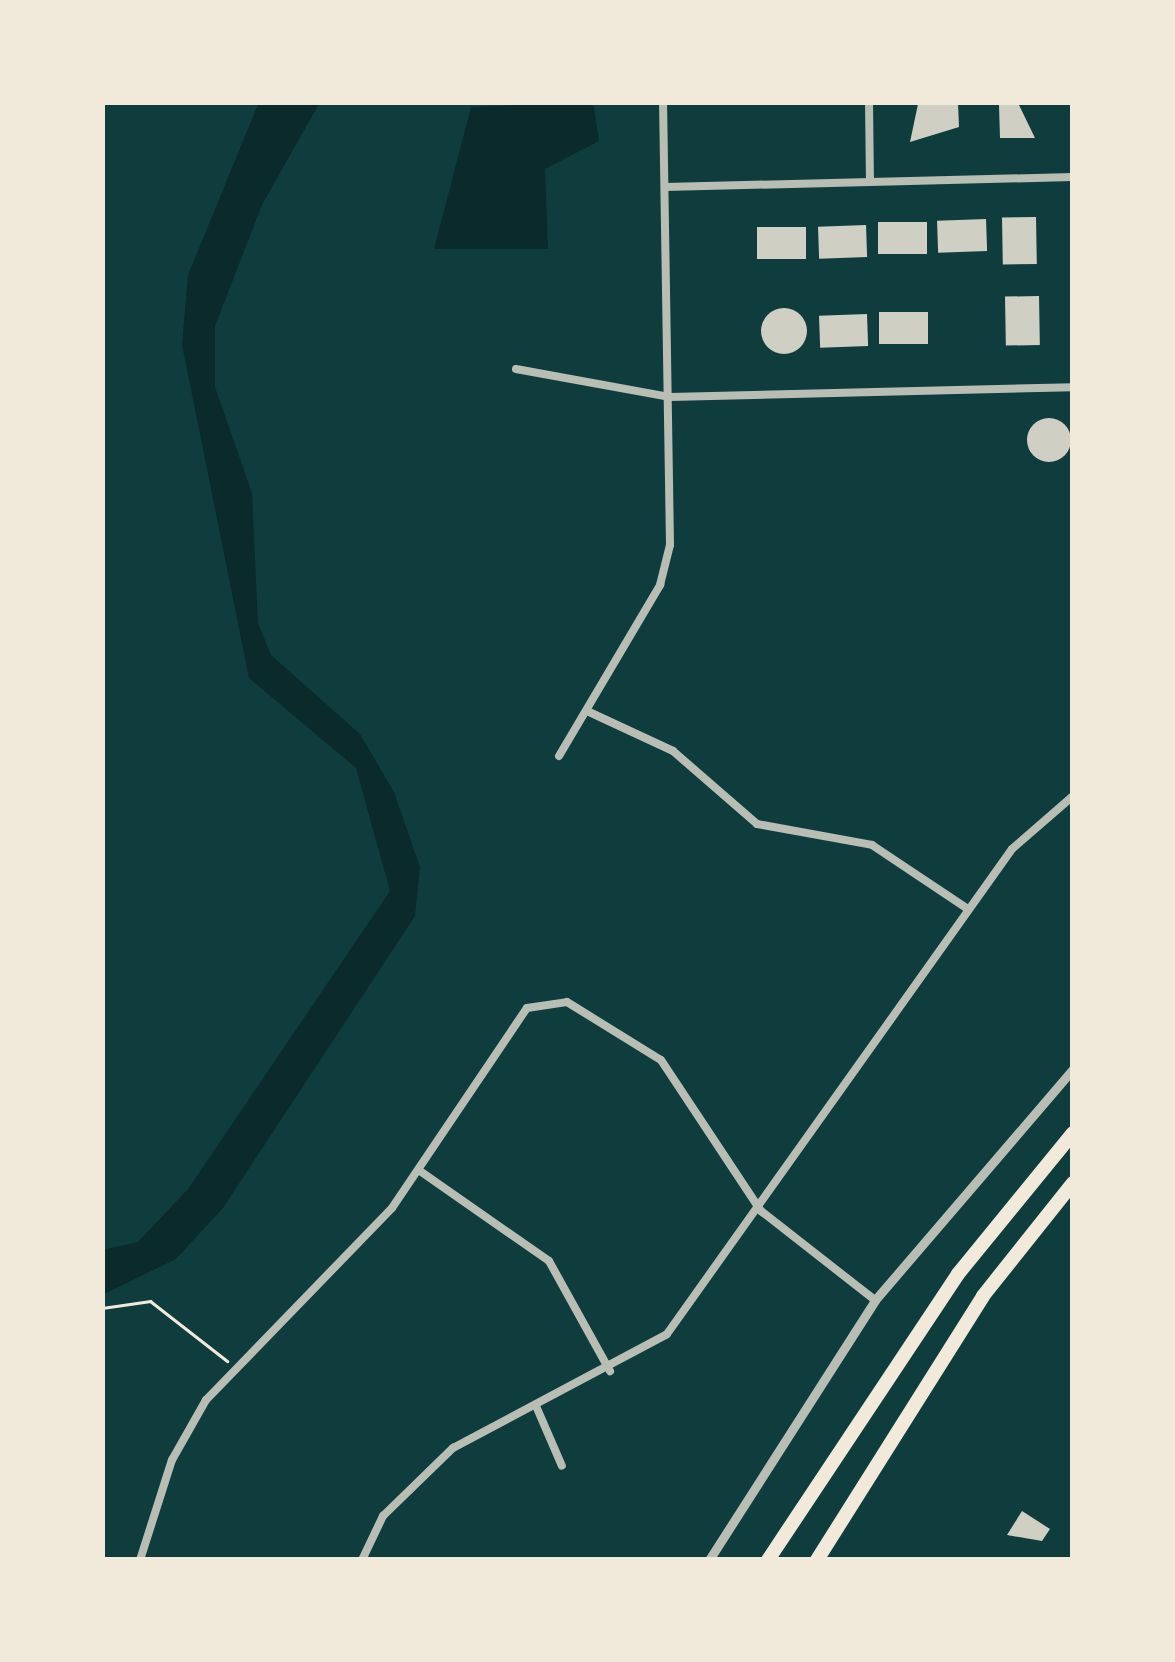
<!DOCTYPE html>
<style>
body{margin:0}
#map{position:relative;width:1175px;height:1662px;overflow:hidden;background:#0f3d3e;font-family:"Asap Condensed",sans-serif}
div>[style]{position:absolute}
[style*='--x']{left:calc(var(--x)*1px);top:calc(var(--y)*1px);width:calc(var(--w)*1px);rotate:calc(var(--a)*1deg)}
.water>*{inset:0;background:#0a2a2b}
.building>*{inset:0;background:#cfcfc3;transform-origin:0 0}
.round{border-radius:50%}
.path>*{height:3px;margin:-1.5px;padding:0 1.5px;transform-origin:1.5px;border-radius:1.5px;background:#f1e9da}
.minor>*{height:8px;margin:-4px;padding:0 4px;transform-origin:4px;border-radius:4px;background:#b8beb3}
.tertiary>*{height:9px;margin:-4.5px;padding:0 4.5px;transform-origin:4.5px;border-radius:4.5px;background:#b8beb3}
.motorway>*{height:14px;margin:-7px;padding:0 7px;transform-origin:7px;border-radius:7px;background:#f1e9da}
span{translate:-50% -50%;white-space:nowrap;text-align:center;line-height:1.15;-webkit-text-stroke:9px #f1e9da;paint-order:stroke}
.frame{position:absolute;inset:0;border:105px solid #f1e9da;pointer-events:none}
</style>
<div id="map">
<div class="water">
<div style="clip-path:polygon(259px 102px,320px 102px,262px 205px,215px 326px,215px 387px,252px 493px,258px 623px,271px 655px,360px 734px,394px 792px,420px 867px,415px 916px,223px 1208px,176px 1259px,102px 1295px,102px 1250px,138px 1242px,188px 1189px,390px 891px,356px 768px,249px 678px,182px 345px,188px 275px)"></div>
<div style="clip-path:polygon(593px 102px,599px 141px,545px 169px,548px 249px,434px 249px,471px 107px)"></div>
</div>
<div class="building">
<div style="clip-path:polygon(958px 103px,959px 127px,910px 142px,918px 104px)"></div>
<div style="clip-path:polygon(999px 105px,1019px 105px,1035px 138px,1000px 138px)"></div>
<div style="left:1036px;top:217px;width:47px;height:34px;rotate:89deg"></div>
<div style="left:986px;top:219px;width:32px;height:49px;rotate:88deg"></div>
<div style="left:927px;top:222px;width:32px;height:49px;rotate:90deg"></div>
<div style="left:866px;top:225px;width:32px;height:48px;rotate:88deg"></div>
<div style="left:806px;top:227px;width:32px;height:49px;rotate:90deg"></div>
<div style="left:1039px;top:296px;width:49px;height:34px;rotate:89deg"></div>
<div class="round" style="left:761px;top:308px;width:46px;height:46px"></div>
<div style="left:928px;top:312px;width:32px;height:49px;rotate:90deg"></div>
<div style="left:867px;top:314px;width:32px;height:48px;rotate:88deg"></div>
<div class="round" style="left:1027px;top:418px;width:44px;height:44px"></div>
<div style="clip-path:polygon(1022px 1511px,1050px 1529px,1042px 1541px,1007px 1535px)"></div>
</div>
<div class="path">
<div style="--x:102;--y:1308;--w:49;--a:-8.3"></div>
<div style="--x:150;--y:1301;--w:98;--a:37.9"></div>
</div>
<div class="minor">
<div style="--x:869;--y:102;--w:78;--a:89.3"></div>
<div style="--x:665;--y:187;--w:408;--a:-1.4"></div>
<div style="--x:516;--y:369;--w:157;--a:10.3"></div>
<div style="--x:670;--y:397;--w:403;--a:-1.4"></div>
<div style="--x:587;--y:711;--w:95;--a:24.9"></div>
<div style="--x:673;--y:751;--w:111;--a:41"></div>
<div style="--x:757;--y:824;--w:117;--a:10.3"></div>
<div style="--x:872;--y:845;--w:115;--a:33.7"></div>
<div style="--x:559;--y:756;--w:199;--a:-59.4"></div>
<div style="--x:660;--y:585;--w:41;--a:-76"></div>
<div style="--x:670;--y:545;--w:443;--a:-90.9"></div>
<div style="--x:420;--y:1171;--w:157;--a:34.9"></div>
<div style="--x:549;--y:1261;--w:126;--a:61"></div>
<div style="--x:536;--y:1406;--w:65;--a:66.6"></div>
<div style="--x:140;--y:1560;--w:105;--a:-72.3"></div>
<div style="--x:172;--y:1460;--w:69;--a:-60.5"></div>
<div style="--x:206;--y:1400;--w:267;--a:-45.9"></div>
<div style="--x:392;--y:1208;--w:241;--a:-56"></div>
<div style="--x:527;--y:1008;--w:40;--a:-8.5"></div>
<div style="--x:567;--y:1002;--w:110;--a:31.7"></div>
<div style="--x:661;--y:1060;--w:181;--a:56.5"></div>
<div style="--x:761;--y:1211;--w:145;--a:38"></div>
<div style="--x:362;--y:1560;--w:49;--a:-64.5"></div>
<div style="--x:383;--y:1516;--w:98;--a:-44.2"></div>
<div style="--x:453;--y:1448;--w:242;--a:-28"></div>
<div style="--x:667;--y:1334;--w:595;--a:-54.57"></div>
<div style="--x:1012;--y:849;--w:81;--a:-41"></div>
</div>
<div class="tertiary">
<div style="--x:709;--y:1560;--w:308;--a:-57.4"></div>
<div style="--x:875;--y:1300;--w:304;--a:-49.4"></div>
</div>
<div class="motorway">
<div style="--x:768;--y:1560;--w:343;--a:-56.4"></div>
<div style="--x:958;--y:1274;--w:182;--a:-50.8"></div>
<div style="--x:817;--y:1560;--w:312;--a:-57.8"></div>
<div style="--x:983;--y:1296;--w:144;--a:-51.5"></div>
</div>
<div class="frame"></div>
</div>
